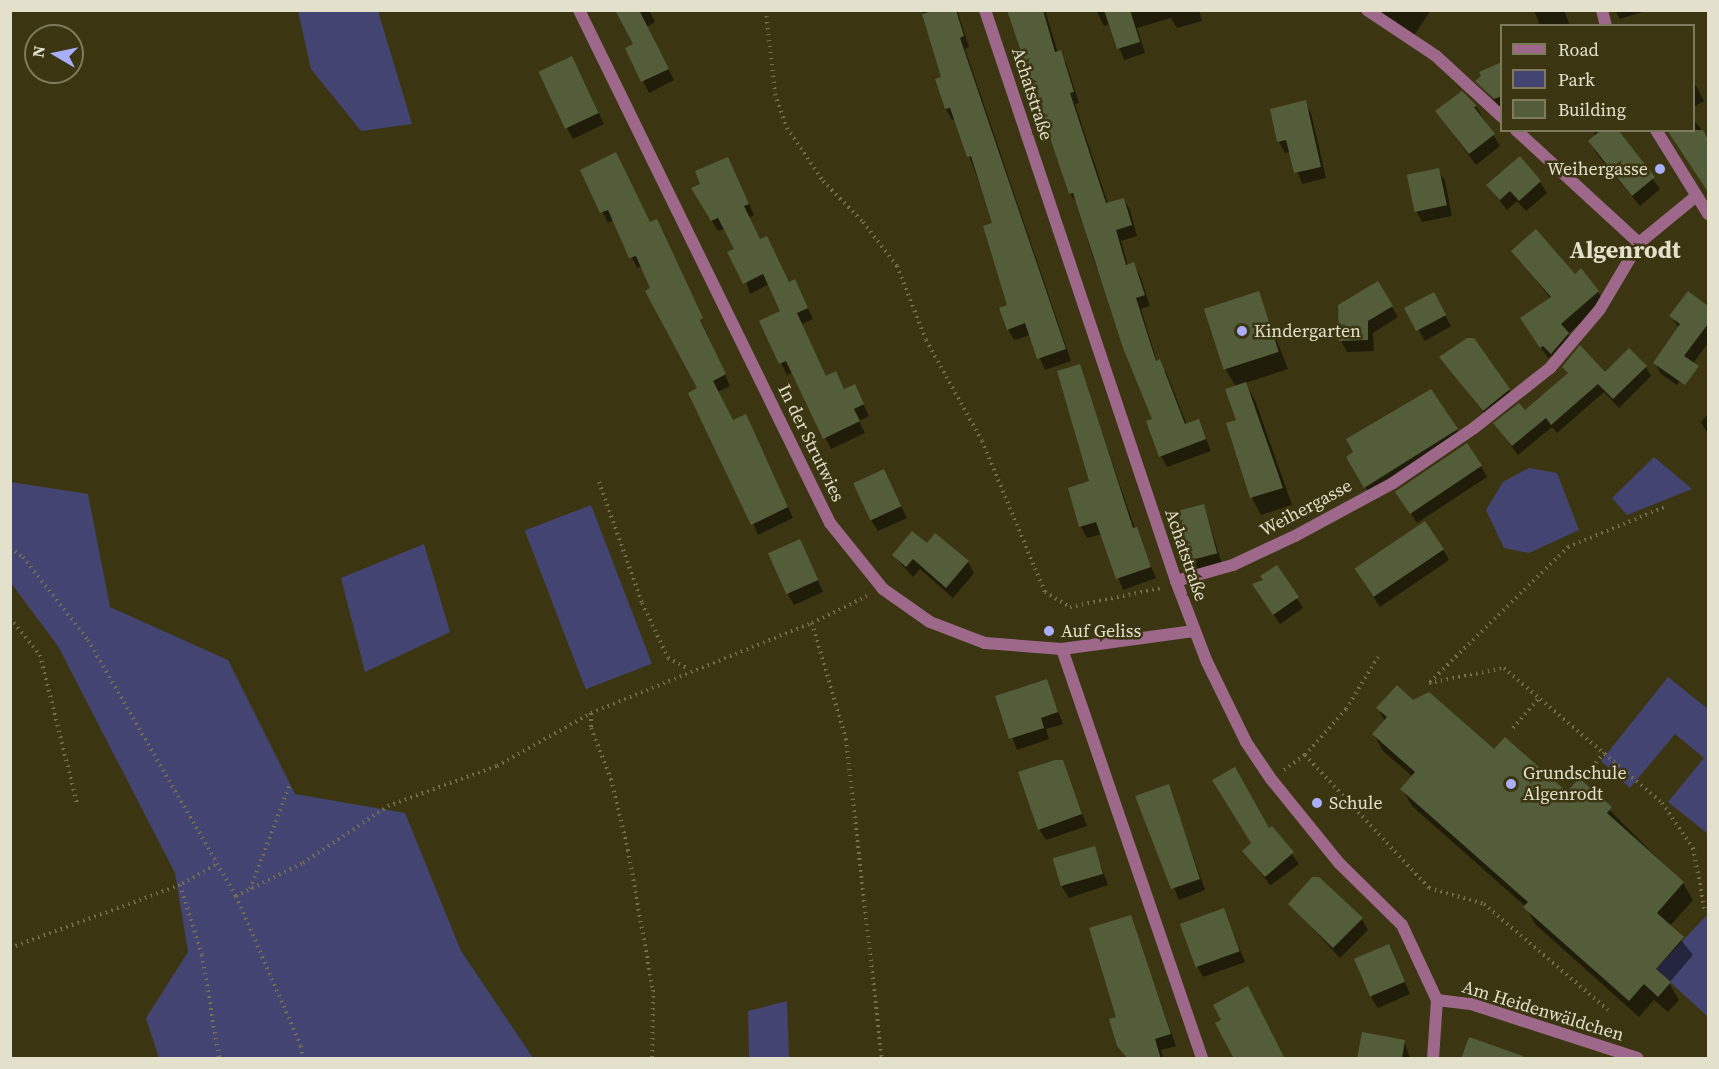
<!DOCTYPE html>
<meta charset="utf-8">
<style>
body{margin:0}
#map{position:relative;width:1719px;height:1069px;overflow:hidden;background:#3b3611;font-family:"Source Serif 4",serif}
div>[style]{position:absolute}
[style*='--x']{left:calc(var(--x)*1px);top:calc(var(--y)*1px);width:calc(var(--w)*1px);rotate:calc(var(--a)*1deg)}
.green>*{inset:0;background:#434472;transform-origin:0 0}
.shadow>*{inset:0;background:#0007;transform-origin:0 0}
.building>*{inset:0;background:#535d3a;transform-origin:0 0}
.path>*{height:4px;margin-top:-2px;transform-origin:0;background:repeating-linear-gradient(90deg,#736f50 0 1.5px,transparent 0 6px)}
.street>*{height:12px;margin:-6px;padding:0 6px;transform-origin:6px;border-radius:6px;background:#9e688a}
.dots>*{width:16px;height:16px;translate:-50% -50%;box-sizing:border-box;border:3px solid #3b3611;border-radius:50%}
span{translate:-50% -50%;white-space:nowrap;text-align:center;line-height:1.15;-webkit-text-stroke:5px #3b3611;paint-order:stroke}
.street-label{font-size:18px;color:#e3e0cc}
.poi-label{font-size:18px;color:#e3e0cc}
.right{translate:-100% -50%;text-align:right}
.left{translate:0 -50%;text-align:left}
.district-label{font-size:24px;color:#e3e0cc;font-weight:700}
.frame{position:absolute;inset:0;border:12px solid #e3e0cc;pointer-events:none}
.legend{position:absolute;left:1500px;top:24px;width:195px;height:108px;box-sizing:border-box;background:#3b3611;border:2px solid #7e7a5c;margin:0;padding:8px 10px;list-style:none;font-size:18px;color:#e3e0cc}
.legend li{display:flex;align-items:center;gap:12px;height:30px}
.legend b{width:30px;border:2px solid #7e7a5c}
.north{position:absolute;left:24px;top:24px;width:60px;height:60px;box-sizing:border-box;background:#3b3611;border:2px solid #7e7a5c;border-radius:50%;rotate:279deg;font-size:16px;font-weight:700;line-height:24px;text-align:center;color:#e3e0cc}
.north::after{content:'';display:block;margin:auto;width:21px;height:27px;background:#abaffb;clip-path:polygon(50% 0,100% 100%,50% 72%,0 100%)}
</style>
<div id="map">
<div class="green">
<div style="clip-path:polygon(298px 11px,378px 11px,412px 124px,361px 131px,311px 69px)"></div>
<div style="clip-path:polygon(1654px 457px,1692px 489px,1627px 515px,1612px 498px)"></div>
<div style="clip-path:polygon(1529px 468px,1557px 473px,1579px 530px,1529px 553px,1504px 548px,1486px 510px,1503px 482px)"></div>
<div style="clip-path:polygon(11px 482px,88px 494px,110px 607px,228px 660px,295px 794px,405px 813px,461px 951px,533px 1058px,159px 1058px,146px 1018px,188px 952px,175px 873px,58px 646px,11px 583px)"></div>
<div style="left:591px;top:505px;width:170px;height:71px;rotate:69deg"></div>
<div style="clip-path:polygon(424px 544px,450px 632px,365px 672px,341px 578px)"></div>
<div style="clip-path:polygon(1668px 677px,1708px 709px,1708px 834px,1668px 802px,1704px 758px,1675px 734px,1630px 788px,1601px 761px)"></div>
<div style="clip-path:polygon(1708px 914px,1708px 1017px,1656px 969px)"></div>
<div style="clip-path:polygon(787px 1001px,789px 1058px,749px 1058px,748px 1011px)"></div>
</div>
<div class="shadow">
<div style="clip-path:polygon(618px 10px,649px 10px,655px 22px,647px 27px,674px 80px,649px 93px,627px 49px,635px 45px)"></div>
<div style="clip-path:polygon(922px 10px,957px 10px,969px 47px,965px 49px,1071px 361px,1045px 370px,1030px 335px,1014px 340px,1008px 329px,1008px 306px,994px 224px,956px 119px,952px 120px,946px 109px,943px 78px)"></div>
<div style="clip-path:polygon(1009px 10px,1045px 10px,1058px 53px,1066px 63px,1079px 103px,1075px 104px,1108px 204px,1124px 199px,1130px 210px,1137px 236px,1121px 241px,1128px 266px,1133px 264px,1140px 275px,1150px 306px,1141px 309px,1157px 362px,1166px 372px,1187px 425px,1199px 421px,1211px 451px,1167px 467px,1161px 456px,1154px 420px,1092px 255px,1078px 204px,1070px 194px)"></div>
<div style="clip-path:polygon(1096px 10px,1199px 10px,1202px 21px,1177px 28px,1171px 18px,1137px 28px,1145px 53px,1124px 60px,1110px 24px,1104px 26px)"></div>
<div style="clip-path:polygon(1372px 10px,1431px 10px,1413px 37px)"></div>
<div style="clip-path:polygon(1534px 10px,1564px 10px,1570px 26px,1540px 26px)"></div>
<div style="clip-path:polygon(1615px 10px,1649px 10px,1620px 19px)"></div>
<div style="clip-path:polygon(1502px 64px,1502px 109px,1477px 81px)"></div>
<div style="clip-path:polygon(578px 69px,604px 124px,573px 139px,567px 128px)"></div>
<div style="clip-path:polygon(1694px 82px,1704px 101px,1694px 107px)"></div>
<div style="clip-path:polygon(1462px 93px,1476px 106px,1500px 146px,1476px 165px,1437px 112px)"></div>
<div style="clip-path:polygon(1305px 102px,1311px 113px,1326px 178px,1302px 184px,1290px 152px,1285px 153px,1279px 142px,1272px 110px)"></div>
<div style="clip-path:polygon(1694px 120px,1708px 138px,1708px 191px,1677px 144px,1694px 130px)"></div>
<div style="clip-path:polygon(1593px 130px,1616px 130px,1660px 189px,1640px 206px,1596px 153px,1590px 142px,1596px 137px)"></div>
<div style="clip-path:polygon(733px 169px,754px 215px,749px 218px,760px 241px,790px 284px,795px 281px,813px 319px,802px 324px,826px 377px,860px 397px,869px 416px,859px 421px,865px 433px,831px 449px,793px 372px,787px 375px,761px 322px,782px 312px,769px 284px,750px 294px,736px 249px,724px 229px,718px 231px,693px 189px)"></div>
<div style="clip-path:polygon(582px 170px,662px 232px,730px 386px,718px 392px,733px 422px,746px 416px,793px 518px,758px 535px,699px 389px,647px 291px,652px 289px,642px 266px,637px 268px,614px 220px,608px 223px)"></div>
<div style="clip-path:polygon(1438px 170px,1445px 181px,1452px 216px,1422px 222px,1416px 211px,1409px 175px)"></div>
<div style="clip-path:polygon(1540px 182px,1547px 193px,1526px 211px,1517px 201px,1507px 210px,1488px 185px)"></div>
<div style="clip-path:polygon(1513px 251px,1574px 276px,1598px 292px,1604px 303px,1568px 334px,1574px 345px,1558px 364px,1551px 356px,1548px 358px,1528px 329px,1551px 299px)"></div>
<div style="clip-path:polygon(1377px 283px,1398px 317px,1373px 333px,1374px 351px,1347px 352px,1341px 341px)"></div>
<div style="clip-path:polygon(1258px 293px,1288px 369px,1245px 383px,1255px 400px,1292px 505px,1261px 515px,1252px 498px,1228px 424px,1238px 421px,1236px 387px,1226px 370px,1206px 310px)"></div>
<div style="clip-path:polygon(1689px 293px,1708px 308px,1708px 343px,1677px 385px,1661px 374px,1655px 363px,1679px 328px,1671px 316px)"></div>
<div style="left:1433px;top:294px;width:37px;height:30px;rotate:61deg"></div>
<div style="clip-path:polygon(1441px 357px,1509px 390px,1515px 401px,1490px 421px)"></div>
<div style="clip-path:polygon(1079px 365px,1135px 529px,1156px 578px,1123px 590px,1102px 534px,1087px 538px,1081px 527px,1069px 489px,1091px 482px)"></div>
<div style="clip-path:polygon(1564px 367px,1605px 374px,1646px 367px,1651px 376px,1619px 408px,1604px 392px,1557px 433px,1552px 427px,1518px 455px,1495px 424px,1524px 413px,1568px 374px)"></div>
<div style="clip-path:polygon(1708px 414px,1708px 434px,1701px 422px)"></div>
<div style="clip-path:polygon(1457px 430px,1463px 441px,1372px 498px,1348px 457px)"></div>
<div style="clip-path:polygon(1481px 466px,1487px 477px,1417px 523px,1404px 503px)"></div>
<div style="clip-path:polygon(884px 471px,907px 518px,878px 531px,871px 520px)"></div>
<div style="clip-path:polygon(1204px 506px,1222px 564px,1198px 570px,1192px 559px)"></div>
<div style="clip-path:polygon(927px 545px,968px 562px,974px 573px,953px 598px,920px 569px,913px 577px,893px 555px)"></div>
<div style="clip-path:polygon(1443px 549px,1449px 560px,1380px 607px,1362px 580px)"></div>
<div style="clip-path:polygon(805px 552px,823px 592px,794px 605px,788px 594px)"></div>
<div style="clip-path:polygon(1276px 567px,1303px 608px,1280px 624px,1260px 595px,1264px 581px)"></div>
<div style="clip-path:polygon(1046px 681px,1063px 724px,1046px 729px,1049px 739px,1017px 750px,997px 697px)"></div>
<div style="clip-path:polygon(1413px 701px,1567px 794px,1579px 780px,1683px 883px,1693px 900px,1670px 926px,1693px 955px,1669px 983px,1679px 1000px,1668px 1012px,1654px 1000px,1639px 1017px,1535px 924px,1526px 907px,1412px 806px,1402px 789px,1413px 777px,1383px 751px,1374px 735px,1385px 721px,1378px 709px)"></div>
<div style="clip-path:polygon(1062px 761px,1087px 826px,1046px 840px,1039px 829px)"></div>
<div style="clip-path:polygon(1168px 786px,1205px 890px,1179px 900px,1137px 796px)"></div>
<div style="left:1272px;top:828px;width:45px;height:36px;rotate:53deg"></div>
<div style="clip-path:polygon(1094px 848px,1108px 885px,1069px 898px,1062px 887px)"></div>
<div style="clip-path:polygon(1290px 904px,1362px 919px,1368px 930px,1340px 958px)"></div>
<div style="clip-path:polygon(1224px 910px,1245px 962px,1203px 977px,1197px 966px)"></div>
<div style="clip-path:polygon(1130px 917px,1176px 1046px,1161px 1050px,1163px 1058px,1127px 1058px,1118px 1045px)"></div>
<div style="clip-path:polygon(1394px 957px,1410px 994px,1378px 1008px,1371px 997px)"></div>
<div style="clip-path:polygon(1404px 1041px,1410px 1058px,1359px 1058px)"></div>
</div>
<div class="building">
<div style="clip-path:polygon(615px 10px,639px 10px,669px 69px,641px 82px,625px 48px,633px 44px)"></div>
<div style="clip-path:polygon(935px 10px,956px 10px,964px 36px,960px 38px,1066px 349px,1037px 359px,1025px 323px,1007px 330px,999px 308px,1007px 305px,983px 226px,992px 223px,971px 156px,967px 157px,950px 108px,945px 109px,935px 79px,941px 77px,922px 14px)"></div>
<div style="clip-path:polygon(1007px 10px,1043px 10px,1055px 52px,1061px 50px,1074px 92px,1070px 93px,1106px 203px,1124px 198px,1132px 225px,1116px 230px,1126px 265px,1134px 262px,1145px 295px,1136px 298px,1156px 361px,1160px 359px,1185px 424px,1199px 419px,1206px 439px,1159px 457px,1146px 421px,1152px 419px,1123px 348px,1073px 193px,1069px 194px)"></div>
<div style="clip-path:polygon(1104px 10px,1130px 10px,1140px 42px,1117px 49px)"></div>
<div style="left:572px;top:56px;width:63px;height:37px;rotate:65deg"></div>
<div style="clip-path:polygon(1502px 62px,1502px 96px,1494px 99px,1475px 81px,1481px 76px,1479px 72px)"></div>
<div style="clip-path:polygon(1462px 91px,1477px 106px,1474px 107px,1495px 134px,1469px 154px,1435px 111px)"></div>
<div style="clip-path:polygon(1306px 100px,1321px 167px,1294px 173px,1286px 140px,1277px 142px,1270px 109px)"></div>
<div style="clip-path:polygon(1601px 130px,1618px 130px,1655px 177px,1632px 196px,1588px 141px)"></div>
<div style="clip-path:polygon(1667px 130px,1703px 130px,1708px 139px,1708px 192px)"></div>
<div style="clip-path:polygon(616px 152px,650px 222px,657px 219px,703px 318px,700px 320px,726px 374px,713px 381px,733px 420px,746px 414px,788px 507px,751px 525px,688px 393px,697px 388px,645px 291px,650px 288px,636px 256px,629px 258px,608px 210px,600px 213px,580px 170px)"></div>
<div style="clip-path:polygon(1520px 156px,1541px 181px,1519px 201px,1510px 191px,1500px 200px,1486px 185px)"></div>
<div style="clip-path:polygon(728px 157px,749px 204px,744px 206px,760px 239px,767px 236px,789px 282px,795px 279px,808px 308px,797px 313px,826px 376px,836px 371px,844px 389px,855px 384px,864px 404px,854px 409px,860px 421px,823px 439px,786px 361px,779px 364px,759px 321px,780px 311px,763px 274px,743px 284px,727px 252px,734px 249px,718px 218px,711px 221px,691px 188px,700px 184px,695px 171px)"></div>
<div style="left:1439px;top:168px;width:38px;height:33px;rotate:78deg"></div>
<div style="clip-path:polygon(1536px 229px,1575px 274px,1581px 268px,1599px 291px,1561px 324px,1569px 333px,1551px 354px,1543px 346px,1540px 348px,1520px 318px,1551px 297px,1511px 251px)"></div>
<div style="clip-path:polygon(1378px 281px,1393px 306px,1368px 321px,1368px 340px,1339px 341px,1338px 305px)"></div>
<div style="left:1259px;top:291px;width:64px;height:58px;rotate:72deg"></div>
<div style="clip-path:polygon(1688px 291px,1708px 306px,1708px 324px,1684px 356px,1699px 366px,1685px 385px,1653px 363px,1680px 324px,1669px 316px)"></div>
<div style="left:1434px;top:292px;width:26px;height:34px;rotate:62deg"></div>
<div style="clip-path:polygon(1467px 338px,1474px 338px,1510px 389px,1483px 411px,1439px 357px)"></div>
<div style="clip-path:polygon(1580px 345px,1605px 372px,1629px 348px,1647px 366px,1613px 399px,1598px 384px,1551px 425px,1546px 418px,1512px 446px,1493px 423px,1519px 403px,1525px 410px,1568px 373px,1562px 367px)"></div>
<div style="clip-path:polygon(1080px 364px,1133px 528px,1137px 527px,1151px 567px,1116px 579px,1096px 522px,1079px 527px,1068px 488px,1089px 481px,1057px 371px)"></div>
<div style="clip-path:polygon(1246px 382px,1283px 488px,1250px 498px,1226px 423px,1236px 420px,1225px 389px)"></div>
<div style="clip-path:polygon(1431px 389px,1458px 429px,1364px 488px,1346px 457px,1353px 452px,1346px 439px)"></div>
<div style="left:1467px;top:443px;width:27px;height:87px;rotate:56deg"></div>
<div style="left:884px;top:469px;width:41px;height:34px;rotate:65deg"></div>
<div style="left:1204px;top:504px;width:51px;height:27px;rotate:75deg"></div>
<div style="left:1425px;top:521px;width:34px;height:85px;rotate:56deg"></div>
<div style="clip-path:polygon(912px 531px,927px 543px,935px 533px,969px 561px,946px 588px,913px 559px,906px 567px,892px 555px)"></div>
<div style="left:800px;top:539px;width:45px;height:35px;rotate:66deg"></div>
<div style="clip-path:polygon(1277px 565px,1299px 597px,1273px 615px,1252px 584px,1263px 580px,1260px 576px)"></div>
<div style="clip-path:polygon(1047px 679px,1058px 712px,1041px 718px,1044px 728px,1009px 739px,995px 696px)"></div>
<div style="clip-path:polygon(1397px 685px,1413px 700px,1429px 692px,1494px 749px,1505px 737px,1567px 792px,1579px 778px,1612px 807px,1607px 813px,1684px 882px,1657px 913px,1684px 937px,1656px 969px,1671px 982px,1658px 997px,1644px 984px,1629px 1001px,1523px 907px,1528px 902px,1400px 789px,1415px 772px,1372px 734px,1387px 717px,1376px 708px)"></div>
<div style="clip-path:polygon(1055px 760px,1063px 760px,1082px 814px,1038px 830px,1018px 772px)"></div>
<div style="clip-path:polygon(1235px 767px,1269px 828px,1272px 826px,1294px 852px,1265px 877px,1242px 851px,1251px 843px,1212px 780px)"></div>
<div style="clip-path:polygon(1169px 784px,1200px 879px,1171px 889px,1135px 796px)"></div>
<div style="left:1095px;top:846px;width:29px;height:44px;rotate:74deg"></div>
<div style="clip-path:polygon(1312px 877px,1319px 877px,1363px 918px,1333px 948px,1288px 904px)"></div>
<div style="left:1224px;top:908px;width:46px;height:47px;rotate:70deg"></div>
<div style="clip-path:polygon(1131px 915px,1171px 1034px,1155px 1039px,1161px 1059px,1128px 1059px,1117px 1046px,1109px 1019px,1116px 1017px,1089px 928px)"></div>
<div style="left:1389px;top:944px;width:41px;height:38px;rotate:67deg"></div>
<div style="clip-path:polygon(1248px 986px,1285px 1059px,1234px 1059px,1215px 1023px,1221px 1020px,1213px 1005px)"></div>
<div style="clip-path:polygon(1362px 1032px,1405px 1040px,1402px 1059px,1357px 1059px)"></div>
<div style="clip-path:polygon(1469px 1037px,1523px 1056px,1523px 1059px,1461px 1059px)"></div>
</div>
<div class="path">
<div style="--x:766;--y:10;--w:84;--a:83.9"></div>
<div style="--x:775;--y:94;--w:36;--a:71"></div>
<div style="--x:787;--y:128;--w:64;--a:55.8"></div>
<div style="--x:823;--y:181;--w:57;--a:45.7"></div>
<div style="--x:863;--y:222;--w:56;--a:52.3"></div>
<div style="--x:897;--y:266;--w:79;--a:68.6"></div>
<div style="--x:926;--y:340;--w:115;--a:61"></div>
<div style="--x:982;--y:441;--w:164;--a:67.4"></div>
<div style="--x:1045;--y:592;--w:29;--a:31"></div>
<div style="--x:1070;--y:607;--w:93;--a:-11.8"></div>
<div style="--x:599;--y:482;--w:128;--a:70.4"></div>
<div style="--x:642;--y:603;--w:61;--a:64.7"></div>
<div style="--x:668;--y:658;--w:24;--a:28"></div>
<div style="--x:10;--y:548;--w:16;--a:35"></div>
<div style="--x:23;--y:557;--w:105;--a:51.9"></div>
<div style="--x:88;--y:640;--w:296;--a:60"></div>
<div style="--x:236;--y:896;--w:163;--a:66.6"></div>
<div style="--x:301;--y:1046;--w:12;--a:81"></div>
<div style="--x:10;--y:618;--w:48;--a:51"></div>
<div style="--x:40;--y:655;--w:153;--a:76"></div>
<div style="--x:812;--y:623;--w:121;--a:73.7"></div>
<div style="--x:846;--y:739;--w:321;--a:83.6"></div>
<div style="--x:1430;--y:682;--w:193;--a:-44.4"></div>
<div style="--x:1568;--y:547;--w:107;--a:-22.5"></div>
<div style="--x:1429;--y:683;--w:76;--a:-11.3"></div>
<div style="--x:1504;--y:668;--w:208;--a:40.5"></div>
<div style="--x:1662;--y:803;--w:55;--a:55.4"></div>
<div style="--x:1693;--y:848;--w:64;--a:79.2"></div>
<div style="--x:591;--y:713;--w:15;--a:90"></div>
<div style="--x:591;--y:728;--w:55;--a:68.6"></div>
<div style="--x:611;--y:779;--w:73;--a:76.5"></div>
<div style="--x:628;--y:850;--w:142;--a:79.9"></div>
<div style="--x:653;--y:990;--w:68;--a:90.8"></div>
<div style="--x:1513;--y:728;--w:40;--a:-49"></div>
<div style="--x:1305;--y:755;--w:182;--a:47"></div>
<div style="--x:1429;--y:888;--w:57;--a:16.2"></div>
<div style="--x:1484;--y:904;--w:163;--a:40.5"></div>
<div style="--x:1284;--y:770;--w:26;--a:-36"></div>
<div style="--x:1305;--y:755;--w:62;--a:-48.3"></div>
<div style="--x:1346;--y:709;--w:61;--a:-58.4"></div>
<div style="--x:1588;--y:772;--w:25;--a:-50"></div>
<div style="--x:215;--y:865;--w:40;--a:150.3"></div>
<div style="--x:180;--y:885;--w:73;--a:72.6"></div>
<div style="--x:202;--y:955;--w:104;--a:80.6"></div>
<div style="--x:250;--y:889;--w:112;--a:-69.1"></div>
<div style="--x:236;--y:896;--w:75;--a:-26.2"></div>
<div style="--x:303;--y:863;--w:102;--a:-33.8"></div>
<div style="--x:388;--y:806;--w:116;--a:-20.2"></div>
<div style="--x:497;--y:766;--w:108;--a:-29.4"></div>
<div style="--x:591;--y:713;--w:239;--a:-22.2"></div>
<div style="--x:812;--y:623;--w:61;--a:-26.1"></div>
<div style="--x:10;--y:948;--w:181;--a:-20.3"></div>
</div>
<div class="street">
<div style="--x:579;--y:10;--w:571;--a:63.93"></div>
<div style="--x:830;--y:523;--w:85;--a:51.2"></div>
<div style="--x:883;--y:589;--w:57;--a:35.1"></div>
<div style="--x:930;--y:622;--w:59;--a:20.9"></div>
<div style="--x:985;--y:643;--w:77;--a:4.5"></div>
<div style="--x:1062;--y:649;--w:133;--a:-7.8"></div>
<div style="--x:985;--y:10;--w:602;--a:71.5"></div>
<div style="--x:1176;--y:581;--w:87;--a:69.1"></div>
<div style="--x:1207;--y:662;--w:89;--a:64"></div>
<div style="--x:1246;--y:742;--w:45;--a:56"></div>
<div style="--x:1271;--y:779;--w:108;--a:51"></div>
<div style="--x:1339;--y:863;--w:88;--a:44.5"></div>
<div style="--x:1402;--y:925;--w:83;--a:65"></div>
<div style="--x:1437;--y:1000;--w:58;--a:93.9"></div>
<div style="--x:1367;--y:10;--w:83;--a:33.7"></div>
<div style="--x:1436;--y:56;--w:90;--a:42.7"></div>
<div style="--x:1602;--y:10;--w:16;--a:76"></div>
<div style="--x:1516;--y:130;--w:167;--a:42.6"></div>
<div style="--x:1656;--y:130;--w:99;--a:58.2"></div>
<div style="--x:1176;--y:581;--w:59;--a:-15.7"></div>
<div style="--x:1233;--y:565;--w:68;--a:-25.1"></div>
<div style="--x:1295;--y:536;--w:111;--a:-28.4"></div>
<div style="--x:1393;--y:483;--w:98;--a:-34.2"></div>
<div style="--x:1474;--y:428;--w:97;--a:-38.3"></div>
<div style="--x:1550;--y:368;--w:77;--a:-49.7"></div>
<div style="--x:1600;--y:309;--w:77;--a:-59.4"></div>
<div style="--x:1639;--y:243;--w:72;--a:-39.4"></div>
<div style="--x:1062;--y:649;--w:432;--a:71.1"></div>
<div style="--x:1437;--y:1000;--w:34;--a:7"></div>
<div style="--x:1471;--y:1004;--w:175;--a:18"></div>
</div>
<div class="dots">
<div style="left:1660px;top:169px;background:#abaffb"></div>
<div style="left:1242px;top:331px;background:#abaffb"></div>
<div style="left:1049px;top:631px;background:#abaffb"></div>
<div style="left:1511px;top:784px;background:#abaffb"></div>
<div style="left:1317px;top:803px;background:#abaffb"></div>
</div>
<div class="street-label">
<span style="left:1032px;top:94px;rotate:72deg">Achatstraße</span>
<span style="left:811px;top:443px;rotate:64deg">In der Strutwies</span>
<span style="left:1306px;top:508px;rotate:-28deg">Weihergasse</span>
<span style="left:1186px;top:555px;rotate:71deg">Achatstraße</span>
<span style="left:1543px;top:1011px;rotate:17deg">Am Heidenwäldchen</span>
</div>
<div class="poi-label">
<span class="right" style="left:1648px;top:169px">Weihergasse</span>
<span class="left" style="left:1254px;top:331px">Kindergarten</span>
<span class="left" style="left:1061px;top:631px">Auf Geliss</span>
<span class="left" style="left:1523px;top:784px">Grundschule<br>Algenrodt</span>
<span class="left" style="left:1329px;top:803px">Schule</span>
</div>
<div class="district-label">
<span style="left:1625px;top:250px">Algenrodt</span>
</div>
<div class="frame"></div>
<ul class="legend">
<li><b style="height:8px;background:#9e688a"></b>Road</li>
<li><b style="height:16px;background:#434472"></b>Park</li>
<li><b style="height:16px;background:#535d3a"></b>Building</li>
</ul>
<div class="north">N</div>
</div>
